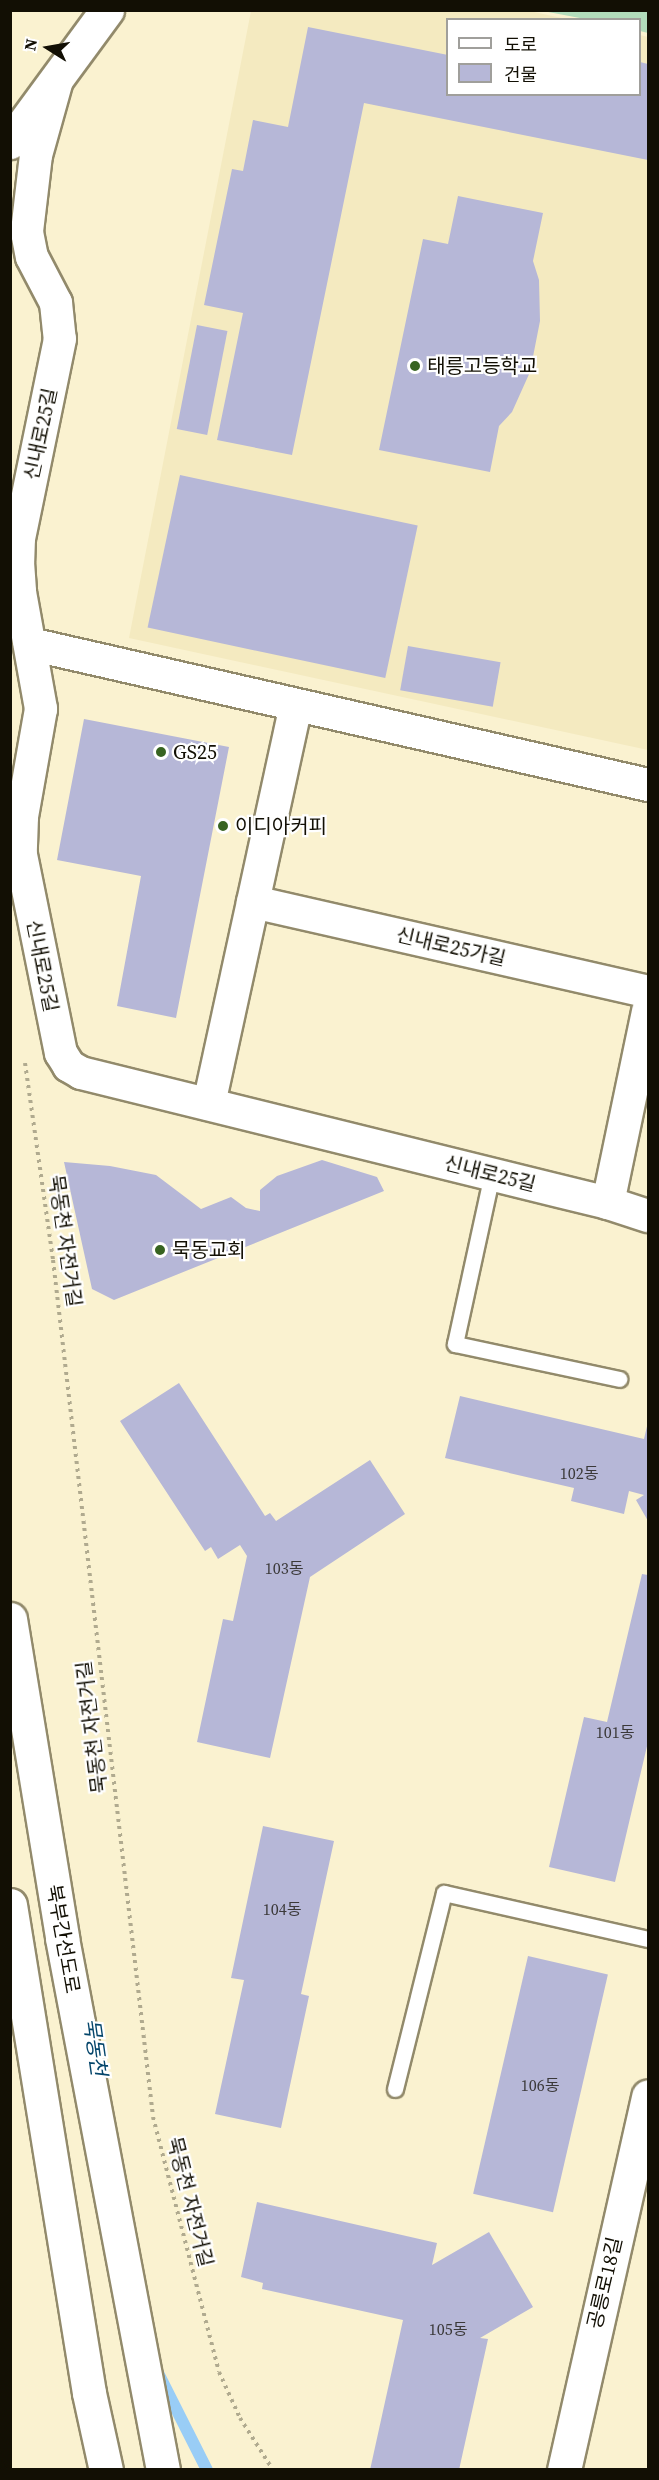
<!DOCTYPE html>
<meta charset="utf-8">
<style>
body{margin:0}
#map{position:relative;width:659px;height:2480px;overflow:hidden;background:#faf2d0;font-family:"Source Serif 4","Noto Sans KR",serif}
div>[style]{position:absolute}
[style*='--x']{left:calc(var(--x)*1px);top:calc(var(--y)*1px);width:calc(var(--w)*1px);rotate:calc(var(--a)*1deg)}
.built>*{inset:0;background:#f4eac0}
.green>*{inset:0;background:#b2dcbb}
.stream>*{height:12px;margin:-6px;padding:0 6px;transform-origin:6px;border-radius:6px;background:#99cdf6}
.building>*{inset:0;background:#b6b7d7;transform-origin:0 0}
.path>*{height:4px;margin-top:-2px;transform-origin:0;background:repeating-linear-gradient(90deg,#b0aa8f 0 3px,transparent 0 7.5px)}
.roads{filter:drop-shadow(2px 0 #928a6b) drop-shadow(-2px 0 #928a6b) drop-shadow(0 2px #928a6b) drop-shadow(0 -2px #928a6b)}
.lane>*{height:15px;margin:-7.5px;padding:0 7.5px;transform-origin:7.5px;border-radius:7.5px;background:#fff}
.street>*{height:32px;margin:-16px;padding:0 16px;transform-origin:16px;border-radius:16px;background:#fff}
.secondary>*{height:33px;margin:-16.5px;padding:0 16.5px;transform-origin:16.5px;border-radius:16.5px;background:#fff}
.highway>*{height:33px;margin:-16.5px;padding:0 16.5px;transform-origin:16.5px;border-radius:16.5px;background:#fff}
.dots>*{width:16px;height:16px;translate:-50% -50%;box-sizing:border-box;border:3px solid #fff;border-radius:50%}
span{translate:-50% -50%;white-space:nowrap;text-align:center;line-height:1.15;-webkit-text-stroke:4.5px #fff;paint-order:stroke}
.number-label{font-size:16px;color:#3b3939}
.number-label span{-webkit-text-stroke-width:0}
.poi-label{font-size:20px;color:#120f04}
.left{translate:0 -50%;text-align:left}
.street-label{font-size:20px;color:#120f04}
.water-label{font-size:21px;color:#05466b;font-style:italic}
.frame{position:absolute;inset:0;border:12px solid #120f04;pointer-events:none}
.legend{position:absolute;left:446px;top:18px;width:195px;height:78px;box-sizing:border-box;background:#fff;border:2px solid #a09f9b;margin:0;padding:8px 10px;list-style:none;font-size:18px;color:#120f04}
.legend li{display:flex;align-items:center;gap:12px;height:30px}
.legend b{width:30px;border:2px solid #a09f9b}
.north{position:absolute;left:18px;top:18px;width:60px;height:60px;-webkit-text-stroke:4px #fff;paint-order:stroke;rotate:281deg;font-size:16px;font-weight:700;line-height:24px;text-align:center;color:#120f04}
.north::after{content:'';display:block;margin:auto;width:21px;height:27px;background:#120f04;clip-path:polygon(50% 0,100% 100%,50% 72%,0 100%)}
</style>
<div id="map">
<div class="built">
<div style="clip-path:polygon(525px 10px,566px 19px,448px 20px,448px 94px,640px 94px,640px 35px,648px 37px,648px 750px,129px 638px,251px 11px)"></div>
</div>
<div class="green">
<div style="clip-path:polygon(543px 11px,648px 11px,648px 33px,640px 31px,640px 20px,585px 19px)"></div>
</div>
<div class="stream">
<div style="--x:156;--y:2369;--w:113;--a:63.2"></div>
</div>
<div class="building">
<div style="clip-path:polygon(308px 27px,448px 55px,448px 94px,640px 94px,640px 62px,648px 64px,648px 160px,364px 103px,292px 455px,217px 440px,243px 313px,204px 305px,232px 169px,243px 171px,253px 120px,288px 127px)"></div>
<div style="clip-path:polygon(458px 196px,543px 213px,533px 261px,539px 280px,540px 321px,530px 372px,512px 412px,499px 426px,490px 472px,379px 450px,423px 239px,448px 244px)"></div>
<div style="left:197px;top:325px;width:31px;height:106px;rotate:11deg"></div>
<div style="left:180px;top:475px;width:243px;height:156px;rotate:12deg"></div>
<div style="left:408px;top:646px;width:94px;height:45px;rotate:10deg"></div>
<div style="clip-path:polygon(84px 719px,229px 747px,176px 1018px,117px 1006px,141px 876px,57px 860px)"></div>
<div style="clip-path:polygon(322px 1160px,377px 1177px,384px 1191px,114px 1300px,92px 1289px,64px 1162px,110px 1166px,156px 1175px,201px 1209px,231px 1197px,246px 1208px,260px 1211px,260px 1190px,277px 1176px)"></div>
<div style="clip-path:polygon(179px 1383px,265px 1516px,270px 1513px,276px 1521px,370px 1460px,405px 1514px,310px 1577px,270px 1758px,197px 1742px,223px 1619px,233px 1621px,247px 1556px,240px 1545px,218px 1559px,211px 1547px,205px 1551px,120px 1421px)"></div>
<div style="clip-path:polygon(460px 1396px,644px 1439px,648px 1422px,648px 1521px,636px 1500px,644px 1495px,629px 1491px,624px 1514px,571px 1501px,574px 1488px,445px 1458px)"></div>
<div style="clip-path:polygon(642px 1574px,648px 1575px,648px 1742px,615px 1882px,549px 1867px,584px 1717px,607px 1722px)"></div>
<div style="clip-path:polygon(263px 1826px,334px 1841px,301px 1994px,309px 1996px,281px 2128px,215px 2114px,244px 1980px,231px 1978px)"></div>
<div style="left:528px;top:1956px;width:82px;height:244px;rotate:13deg"></div>
<div style="clip-path:polygon(257px 2202px,437px 2243px,432px 2265px,489px 2232px,533px 2307px,480px 2338px,488px 2339px,459px 2470px,370px 2470px,403px 2320px,262px 2289px,263px 2283px,241px 2277px)"></div>
</div>
<div class="path">
<div style="--x:25;--y:1063;--w:199;--a:81.9"></div>
<div style="--x:53;--y:1260;--w:863;--a:83.34"></div>
<div style="--x:153;--y:2117;--w:263;--a:75.5"></div>
<div style="--x:219;--y:2372;--w:51;--a:65.5"></div>
<div style="--x:240;--y:2418;--w:62;--a:57.6"></div>
</div>
<div class="roads">
<div class="lane">
<div style="--x:492;--y:1174;--w:174;--a:102.3"></div>
<div style="--x:455;--y:1344;--w:168;--a:12"></div>
<div style="--x:395;--y:2089;--w:202;--a:-76"></div>
<div style="--x:444;--y:1893;--w:209;--a:12.7"></div>
</div>
<div class="street">
<div style="--x:57;--y:80;--w:78;--a:105.6"></div>
<div style="--x:36;--y:155;--w:78;--a:96.7"></div>
<div style="--x:27;--y:232;--w:25;--a:79"></div>
<div style="--x:32;--y:257;--w:52;--a:62.4"></div>
<div style="--x:56;--y:303;--w:36;--a:84"></div>
<div style="--x:60;--y:339;--w:203;--a:101.6"></div>
<div style="--x:19;--y:538;--w:24;--a:92"></div>
<div style="--x:18;--y:562;--w:30;--a:86"></div>
<div style="--x:20;--y:592;--w:119;--a:79.8"></div>
<div style="--x:41;--y:709;--w:110;--a:100"></div>
<div style="--x:22;--y:817;--w:38;--a:92"></div>
<div style="--x:21;--y:855;--w:202;--a:78.6"></div>
<div style="--x:61;--y:1053;--w:15;--a:58"></div>
<div style="--x:69;--y:1066;--w:14;--a:30"></div>
<div style="--x:81;--y:1073;--w:543;--a:13.86"></div>
<div style="--x:608;--y:1203;--w:42;--a:18"></div>
<div style="--x:30;--y:644;--w:634;--a:12.85"></div>
<div style="--x:253;--y:902;--w:405;--a:12.8"></div>
<div style="--x:209;--y:1104;--w:408;--a:-77.7"></div>
<div style="--x:608;--y:1203;--w:196;--a:-78.2"></div>
</div>
<div class="secondary">
<div style="--x:10;--y:142;--w:164;--a:-53.7"></div>
<div style="--x:564;--y:2470;--w:383;--a:-77.3"></div>
</div>
<div class="highway">
<div style="--x:10;--y:1619;--w:323;--a:80.7"></div>
<div style="--x:62;--y:1938;--w:542;--a:79.25"></div>
<div style="--x:10;--y:1905;--w:494;--a:80.8"></div>
<div style="--x:89;--y:2393;--w:79;--a:77.6"></div>
</div>
</div>
<div class="dots">
<div style="left:415px;top:366px;background:#376321"></div>
<div style="left:161px;top:752px;background:#376321"></div>
<div style="left:223px;top:826px;background:#376321"></div>
<div style="left:160px;top:1250px;background:#376321"></div>
</div>
<div class="number-label">
<span style="left:579px;top:1473px">102동</span>
<span style="left:284px;top:1568px">103동</span>
<span style="left:615px;top:1732px">101동</span>
<span style="left:282px;top:1909px">104동</span>
<span style="left:540px;top:2085px">106동</span>
<span style="left:448px;top:2329px">105동</span>
</div>
<div class="poi-label">
<span class="left" style="left:427px;top:366px">태릉고등학교</span>
<span class="left" style="left:173px;top:752px">GS25</span>
<span class="left" style="left:235px;top:826px">이디아커피</span>
<span class="left" style="left:172px;top:1250px">묵동교회</span>
</div>
<div class="street-label">
<span style="left:41px;top:434px;rotate:-78deg">신내로25길</span>
<span style="left:451px;top:947px;rotate:13deg">신내로25가길</span>
<span style="left:42px;top:966px;rotate:79deg">신내로25길</span>
<span style="left:490px;top:1174px;rotate:14deg">신내로25길</span>
<span style="left:65px;top:1241px;rotate:82deg">묵동천 자전거길</span>
<span style="left:92px;top:1727px;rotate:-97deg">묵동천 자전거길</span>
<span style="left:63px;top:1939px;rotate:80deg">북부간선도로</span>
<span style="left:190px;top:2202px;rotate:76deg">묵동천 자전거길</span>
<span style="left:605px;top:2283px;rotate:-77deg">공릉로18길</span>
</div>
<div class="water-label">
<span style="left:95px;top:2047px;rotate:82deg">묵동천</span>
</div>
<div class="frame"></div>
<ul class="legend">
<li><b style="height:8px;background:#fff"></b>도로</li>
<li><b style="height:16px;background:#b6b7d7"></b>건물</li>
</ul>
<div class="north">N</div>
</div>
